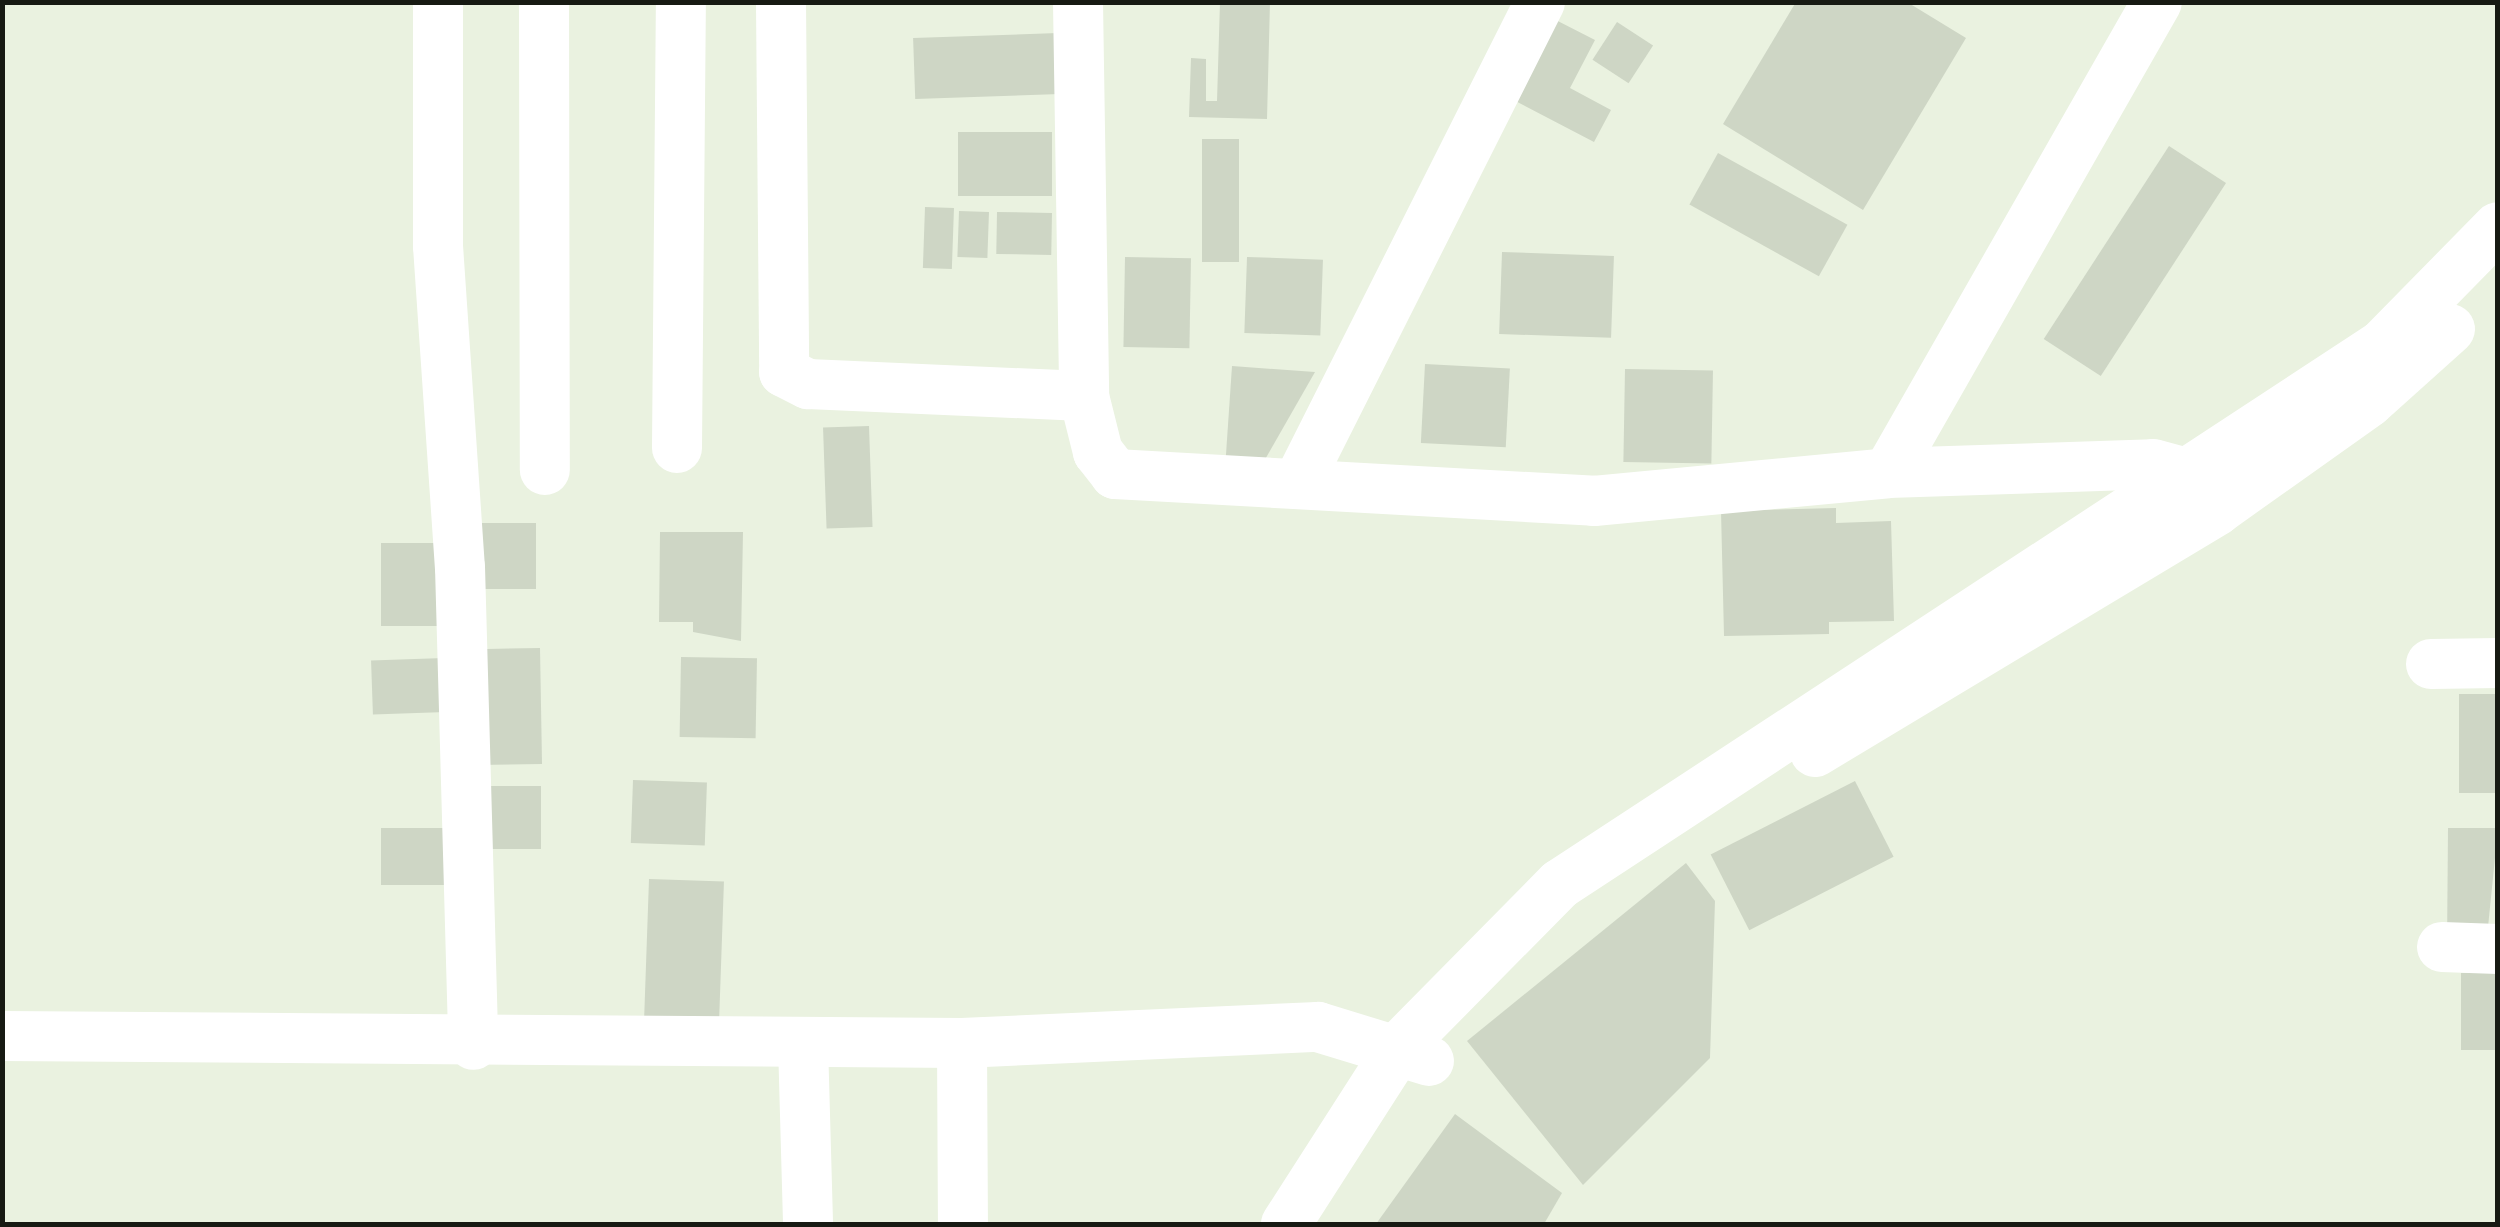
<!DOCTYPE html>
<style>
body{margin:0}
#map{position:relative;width:2500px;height:1227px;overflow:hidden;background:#eaf2e0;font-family:Roboto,sans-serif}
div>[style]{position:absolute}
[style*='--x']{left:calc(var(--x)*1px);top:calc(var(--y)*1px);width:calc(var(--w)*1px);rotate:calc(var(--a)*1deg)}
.building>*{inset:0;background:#ced6c5;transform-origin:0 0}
.minor>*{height:50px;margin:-25px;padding:0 25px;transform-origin:25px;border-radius:25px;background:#fff}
span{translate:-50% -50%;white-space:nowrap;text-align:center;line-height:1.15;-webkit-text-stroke:9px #eaf2e0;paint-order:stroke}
.frame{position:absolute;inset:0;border:5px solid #171a13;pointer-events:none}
</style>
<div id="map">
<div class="building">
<div style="clip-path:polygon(1220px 2px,1270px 2px,1267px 119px,1189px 117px,1191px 58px,1206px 59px,1206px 101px,1217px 101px)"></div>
<div style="clip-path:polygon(1796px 2px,1907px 2px,1966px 38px,1863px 210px,1723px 124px)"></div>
<div style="clip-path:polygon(1546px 15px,1595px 40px,1570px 88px,1611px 110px,1594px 142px,1504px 95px)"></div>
<div style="left:1617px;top:22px;width:43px;height:45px;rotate:33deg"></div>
<div style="left:1058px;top:33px;width:61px;height:145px;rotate:88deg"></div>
<div style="left:958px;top:132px;width:94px;height:64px"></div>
<div style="left:1202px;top:139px;width:37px;height:123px"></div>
<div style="left:2169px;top:146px;width:68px;height:230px;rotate:33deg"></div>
<div style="left:1718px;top:153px;width:148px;height:59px;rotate:29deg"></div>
<div style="left:925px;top:207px;width:29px;height:61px;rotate:2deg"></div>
<div style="left:959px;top:211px;width:30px;height:46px;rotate:2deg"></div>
<div style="left:997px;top:212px;width:55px;height:42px;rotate:1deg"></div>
<div style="left:1502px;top:252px;width:112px;height:82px;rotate:2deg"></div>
<div style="left:1125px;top:257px;width:66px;height:90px;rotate:1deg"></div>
<div style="left:1247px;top:257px;width:76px;height:76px;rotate:2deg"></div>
<div style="left:1425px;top:364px;width:85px;height:79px;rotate:3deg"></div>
<div style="clip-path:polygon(1232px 366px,1315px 372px,1259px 470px,1225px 469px)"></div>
<div style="left:1625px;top:369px;width:88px;height:93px;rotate:1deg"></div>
<div style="left:869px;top:426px;width:101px;height:46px;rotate:88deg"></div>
<div style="clip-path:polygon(1836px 508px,1836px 523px,1891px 521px,1894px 621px,1829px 622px,1829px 634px,1724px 636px,1721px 511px)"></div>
<div style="left:468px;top:523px;width:68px;height:66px"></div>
<div style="clip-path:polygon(660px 532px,743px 532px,741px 641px,693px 632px,693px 622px,659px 622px)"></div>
<div style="left:381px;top:543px;width:68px;height:83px"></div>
<div style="left:540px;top:648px;width:116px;height:65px;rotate:89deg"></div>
<div style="left:681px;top:657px;width:76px;height:80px;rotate:1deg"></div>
<div style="left:444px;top:658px;width:54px;height:73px;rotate:88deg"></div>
<div style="left:2459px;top:694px;width:39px;height:99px"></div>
<div style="left:633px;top:780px;width:74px;height:63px;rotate:2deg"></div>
<div style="left:1855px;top:781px;width:85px;height:162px;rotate:63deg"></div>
<div style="left:469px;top:786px;width:72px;height:63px"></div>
<div style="left:381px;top:828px;width:69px;height:57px"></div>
<div style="clip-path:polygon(2448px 828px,2498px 828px,2486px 947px,2447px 947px)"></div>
<div style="clip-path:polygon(1686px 863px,1715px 901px,1710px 1058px,1583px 1185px,1467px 1041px)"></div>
<div style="left:649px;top:879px;width:75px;height:139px;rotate:2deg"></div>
<div style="left:2461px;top:973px;width:37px;height:77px"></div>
<div style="clip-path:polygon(1455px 1114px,1562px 1193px,1544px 1224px,1376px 1224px)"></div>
</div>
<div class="minor">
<div style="--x:438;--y:2;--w:244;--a:90"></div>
<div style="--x:438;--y:246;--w:322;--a:86.1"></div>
<div style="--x:460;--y:567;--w:478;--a:88.4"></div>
<div style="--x:544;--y:2;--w:468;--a:89.9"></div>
<div style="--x:781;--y:2;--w:370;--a:89.5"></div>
<div style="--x:784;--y:372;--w:27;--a:27"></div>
<div style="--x:808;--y:384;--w:276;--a:2.5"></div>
<div style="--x:1078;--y:2;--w:394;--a:89.1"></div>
<div style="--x:1084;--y:396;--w:58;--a:76"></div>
<div style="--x:1098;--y:452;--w:28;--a:52"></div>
<div style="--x:1115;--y:474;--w:480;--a:3.2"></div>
<div style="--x:1594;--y:501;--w:295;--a:-5.4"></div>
<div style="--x:1888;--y:473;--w:265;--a:-1.9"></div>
<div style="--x:2153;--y:464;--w:42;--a:15"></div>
<div style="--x:2194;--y:475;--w:42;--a:56.7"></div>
<div style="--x:677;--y:448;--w:446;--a:-89.5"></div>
<div style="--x:1888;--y:473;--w:542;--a:-60.27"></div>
<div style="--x:1300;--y:479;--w:534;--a:-63.29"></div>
<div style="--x:2431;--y:664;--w:67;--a:-0.9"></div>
<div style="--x:1815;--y:752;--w:469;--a:-31"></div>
<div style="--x:2217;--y:510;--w:186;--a:-35.4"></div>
<div style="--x:2369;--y:402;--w:109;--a:-42"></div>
<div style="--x:2442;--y:947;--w:56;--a:2"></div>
<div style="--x:2;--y:1036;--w:960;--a:0.42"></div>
<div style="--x:962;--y:1043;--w:356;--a:-2.6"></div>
<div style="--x:1318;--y:1027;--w:116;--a:17"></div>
<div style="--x:803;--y:1043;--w:181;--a:88.4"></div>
<div style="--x:962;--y:1043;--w:181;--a:89.7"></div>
<div style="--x:1286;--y:1224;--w:213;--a:-57.3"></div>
<div style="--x:1401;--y:1045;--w:226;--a:-45.4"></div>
<div style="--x:1560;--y:884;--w:983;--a:-33.25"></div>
<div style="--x:2382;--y:345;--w:165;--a:-45.5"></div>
</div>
<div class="frame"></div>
</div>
